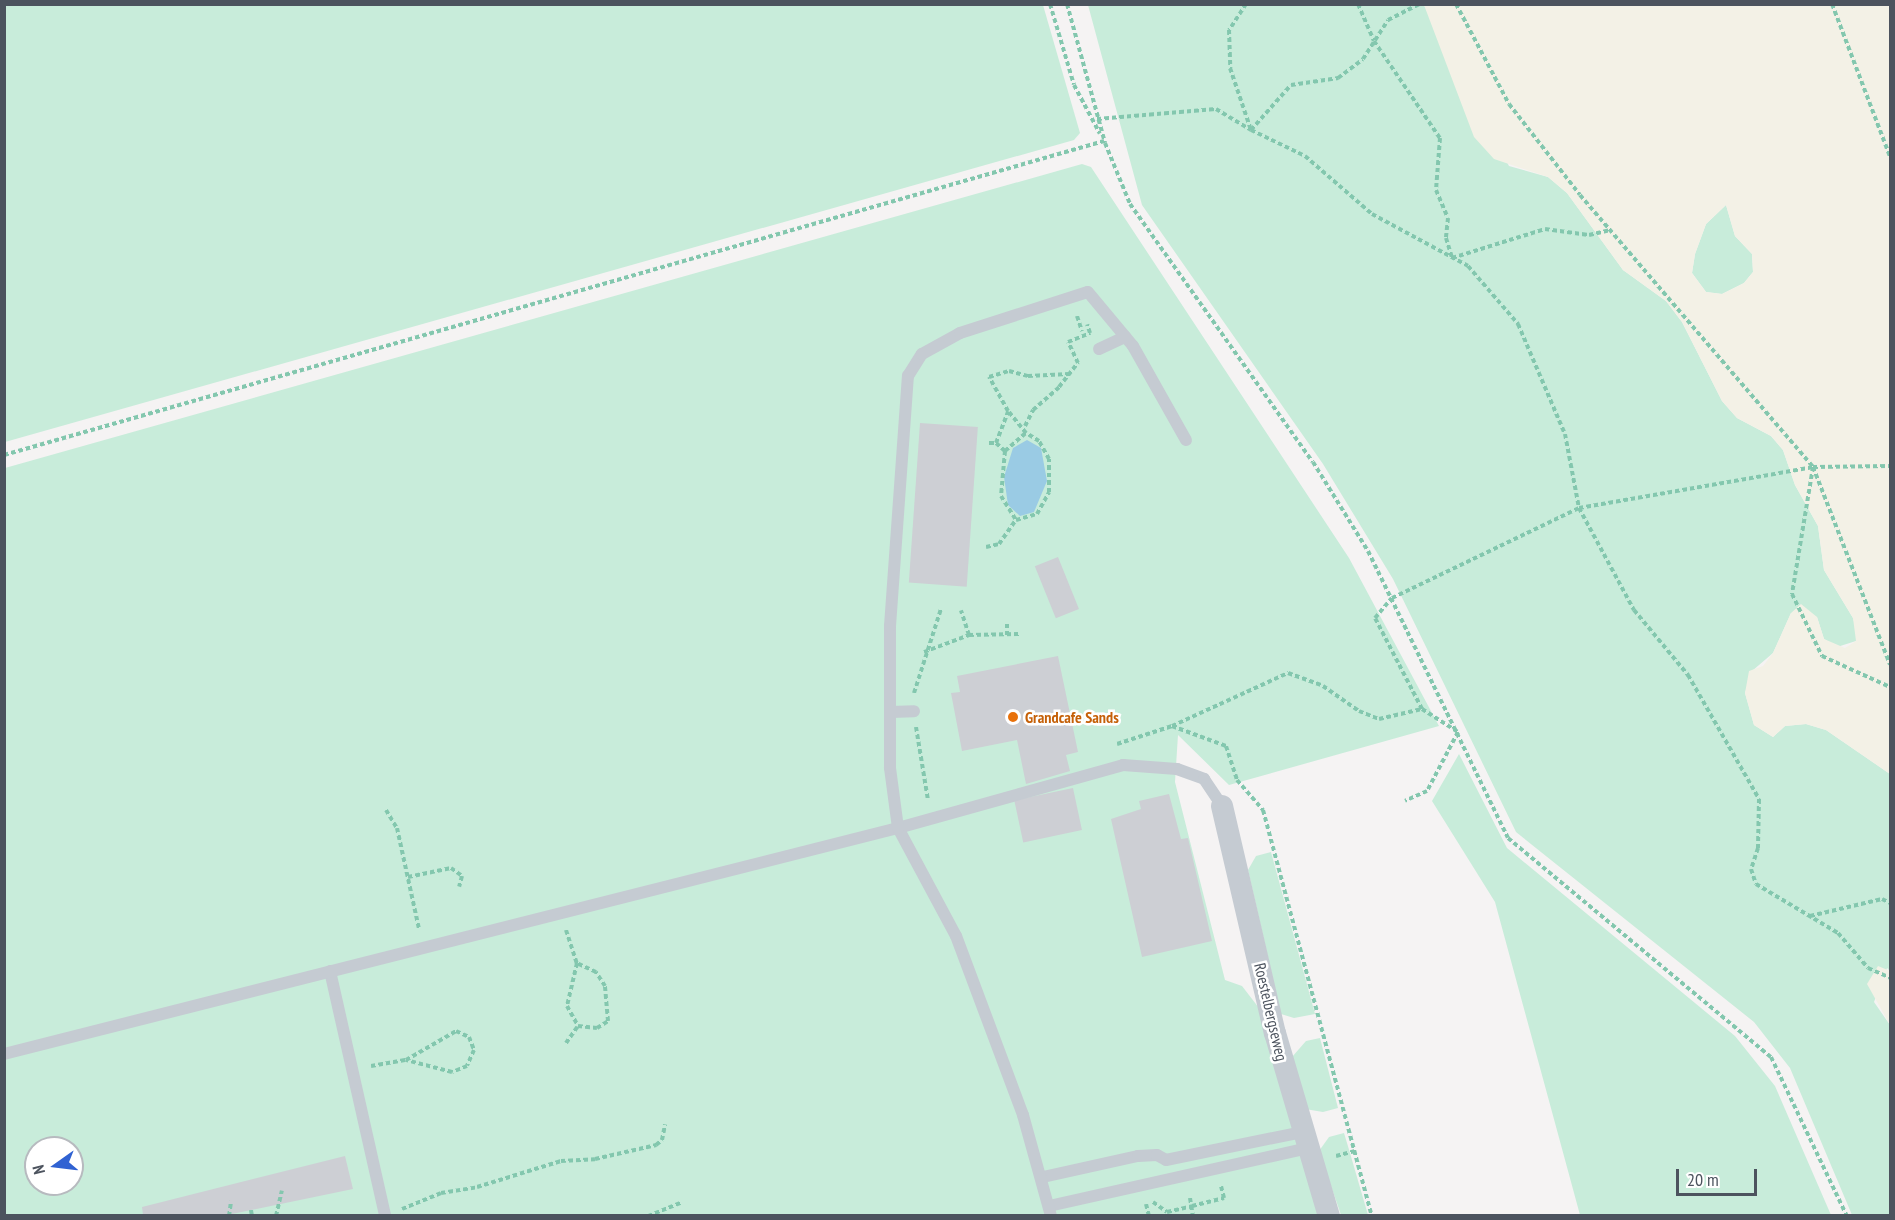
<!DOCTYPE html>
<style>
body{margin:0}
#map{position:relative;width:1895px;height:1220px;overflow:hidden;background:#f5f3f3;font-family:"PT Sans Narrow",sans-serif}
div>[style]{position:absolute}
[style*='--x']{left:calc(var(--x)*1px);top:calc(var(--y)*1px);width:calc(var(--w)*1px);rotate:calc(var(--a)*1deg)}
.green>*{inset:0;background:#c8ecda}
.sand>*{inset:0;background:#f3f1e6}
.water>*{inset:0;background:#9acbe4}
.building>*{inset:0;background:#cdcfd4;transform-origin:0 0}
.path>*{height:4px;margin-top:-2px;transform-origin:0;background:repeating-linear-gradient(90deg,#83c7ae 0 4.5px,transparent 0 7.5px)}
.lane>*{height:12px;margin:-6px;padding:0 6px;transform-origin:6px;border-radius:6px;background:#c5cbd2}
.street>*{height:22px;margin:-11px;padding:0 11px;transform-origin:11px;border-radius:11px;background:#c5cbd2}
.dots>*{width:16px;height:16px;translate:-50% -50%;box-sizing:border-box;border:3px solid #fff;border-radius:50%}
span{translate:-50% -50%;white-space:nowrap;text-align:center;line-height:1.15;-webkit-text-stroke:5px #fff;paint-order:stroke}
.food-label{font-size:16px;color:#c56008;font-weight:700}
.left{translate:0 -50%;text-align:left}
.street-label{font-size:16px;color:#4c535e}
.frame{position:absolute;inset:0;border:6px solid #4c535e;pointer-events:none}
.north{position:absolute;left:24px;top:1136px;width:60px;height:60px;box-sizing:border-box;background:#fff;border:2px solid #b7babf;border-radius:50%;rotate:256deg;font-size:16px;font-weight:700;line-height:24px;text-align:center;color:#4c535e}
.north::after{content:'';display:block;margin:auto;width:21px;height:27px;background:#3062d2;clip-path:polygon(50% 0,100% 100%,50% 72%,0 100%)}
.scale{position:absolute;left:1676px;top:1169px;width:81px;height:27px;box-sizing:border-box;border:3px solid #4c535e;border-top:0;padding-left:8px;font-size:18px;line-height:21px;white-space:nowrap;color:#4c535e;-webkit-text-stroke:4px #fff;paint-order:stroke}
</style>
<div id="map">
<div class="green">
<div style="clip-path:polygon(5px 4px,1043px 5px,1080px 133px,1074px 140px,5px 442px)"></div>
<div style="clip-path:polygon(1088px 5px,1424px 5px,1509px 166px,1548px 177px,1567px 193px,1623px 270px,1666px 301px,1682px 322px,1722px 401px,1737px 418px,1771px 436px,1783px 450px,1795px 485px,1818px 526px,1824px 570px,1853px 618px,1857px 633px,1856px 641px,1837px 647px,1824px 639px,1817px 617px,1791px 613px,1773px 653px,1752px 671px,1745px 693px,1754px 725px,1773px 737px,1785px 726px,1806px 724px,1826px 730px,1890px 774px,1890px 971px,1887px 968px,1874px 1002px,1890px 1025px,1890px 1215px,1852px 1215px,1790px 1068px,1754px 1022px,1516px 832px,1393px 579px,1323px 464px,1142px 205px)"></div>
<div style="clip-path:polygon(evenodd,1082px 164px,1091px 167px,1349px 558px,1439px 726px,1229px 785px,1178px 735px,1175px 782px,1225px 980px,1242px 986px,1259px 1008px,1320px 1215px,5px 1216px,5px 468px,1082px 164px,36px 1148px,72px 1148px,72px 1184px,36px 1184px,36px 1148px)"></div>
<div style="clip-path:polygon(1726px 205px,1735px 236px,1752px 254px,1753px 272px,1744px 283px,1722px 294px,1706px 292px,1692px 273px,1695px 254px,1706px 224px)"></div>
<div style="clip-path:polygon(1459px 754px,1507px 848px,1735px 1036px,1775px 1086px,1831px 1215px,1580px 1215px,1495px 902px,1432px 801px)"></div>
<div style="clip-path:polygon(1271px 852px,1315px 1014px,1294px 1018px,1281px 1014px,1248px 870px,1256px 856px)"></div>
<div style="clip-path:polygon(1320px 1038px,1338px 1108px,1323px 1112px,1305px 1109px,1292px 1057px,1306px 1041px)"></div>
<div style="clip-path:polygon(1344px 1133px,1350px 1153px,1368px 1215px,1341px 1215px,1319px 1151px,1329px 1137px)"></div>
</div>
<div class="sand">
<div style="clip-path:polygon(evenodd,1424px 5px,1890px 5px,1890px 774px,1826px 730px,1806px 724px,1785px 726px,1773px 737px,1754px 725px,1745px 693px,1749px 671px,1763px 666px,1773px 653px,1791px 613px,1801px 604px,1817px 617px,1824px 639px,1845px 648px,1856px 641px,1853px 618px,1824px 570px,1818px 526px,1795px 485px,1783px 450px,1771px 436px,1737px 418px,1722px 401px,1682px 322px,1666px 301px,1623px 270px,1567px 193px,1548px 177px,1494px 159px,1474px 137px,1424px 5px,1726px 205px,1735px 236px,1752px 254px,1753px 272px,1744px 283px,1722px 294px,1706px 292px,1692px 273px,1695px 254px,1706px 224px,1726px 205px)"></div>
<div style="clip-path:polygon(1878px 966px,1890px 971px,1890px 1025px,1867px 984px)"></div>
</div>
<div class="water">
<div style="clip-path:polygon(1027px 440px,1041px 448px,1047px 481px,1034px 512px,1020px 516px,1008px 505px,1004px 477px,1013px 448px)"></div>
</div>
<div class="building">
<div style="left:920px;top:423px;width:58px;height:160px;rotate:4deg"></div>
<div style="left:1058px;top:557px;width:56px;height:25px;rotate:68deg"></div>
<div style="clip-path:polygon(1058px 656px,1078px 752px,1066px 755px,1070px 771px,1026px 784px,1017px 740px,962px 751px,951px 693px,960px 692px,957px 676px)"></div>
<div style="left:1073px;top:788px;width:43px;height:60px;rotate:78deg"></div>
<div style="clip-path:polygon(1169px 794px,1181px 839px,1188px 838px,1212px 941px,1142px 957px,1111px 819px,1141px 809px,1139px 801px)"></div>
<div style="clip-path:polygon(345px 1156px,353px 1189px,227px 1215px,143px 1215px,142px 1207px)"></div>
</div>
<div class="path">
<div style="--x:1050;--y:4;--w:84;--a:73.5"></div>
<div style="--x:1074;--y:85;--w:55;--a:62"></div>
<div style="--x:1067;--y:4;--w:144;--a:74.7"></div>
<div style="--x:1105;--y:143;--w:66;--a:67.7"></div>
<div style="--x:1130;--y:204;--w:316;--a:54.7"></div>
<div style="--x:1313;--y:462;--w:105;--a:58.3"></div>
<div style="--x:1368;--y:551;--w:319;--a:64"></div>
<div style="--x:1508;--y:838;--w:342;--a:39.8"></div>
<div style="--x:1771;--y:1057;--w:176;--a:64.5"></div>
<div style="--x:1246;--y:4;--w:31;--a:123"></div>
<div style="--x:1229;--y:30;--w:38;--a:88"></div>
<div style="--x:1230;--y:68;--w:65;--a:71.3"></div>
<div style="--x:1251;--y:130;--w:60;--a:25.7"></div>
<div style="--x:1305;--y:156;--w:89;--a:40.9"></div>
<div style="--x:1372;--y:214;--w:109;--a:28.4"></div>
<div style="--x:1468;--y:266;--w:77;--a:49.2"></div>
<div style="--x:1518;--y:324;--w:120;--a:66.9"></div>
<div style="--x:1565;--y:434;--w:75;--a:79.3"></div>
<div style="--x:1579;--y:508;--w:116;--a:61.7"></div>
<div style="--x:1634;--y:610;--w:85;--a:50.3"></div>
<div style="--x:1688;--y:675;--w:143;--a:60.2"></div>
<div style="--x:1759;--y:799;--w:49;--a:91.2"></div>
<div style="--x:1758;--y:848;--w:22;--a:108"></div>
<div style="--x:1751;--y:869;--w:16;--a:72"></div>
<div style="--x:1756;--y:884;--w:96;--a:30.9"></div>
<div style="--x:1838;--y:933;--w:46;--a:49.4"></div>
<div style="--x:1868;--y:968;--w:24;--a:24"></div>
<div style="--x:1358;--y:4;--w:40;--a:66.6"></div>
<div style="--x:1374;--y:41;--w:117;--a:55.8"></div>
<div style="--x:1440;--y:138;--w:52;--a:94.4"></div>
<div style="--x:1436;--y:190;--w:30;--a:67"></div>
<div style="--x:1448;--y:218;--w:20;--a:96"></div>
<div style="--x:1446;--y:238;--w:21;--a:73"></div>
<div style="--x:1452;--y:258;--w:97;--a:-17.3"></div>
<div style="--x:1545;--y:229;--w:44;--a:7.8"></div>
<div style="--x:1589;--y:235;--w:22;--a:-13"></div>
<div style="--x:1456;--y:4;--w:113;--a:62.1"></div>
<div style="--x:1509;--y:104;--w:115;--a:52"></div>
<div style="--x:1580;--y:195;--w:358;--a:49.4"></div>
<div style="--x:1813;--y:467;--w:212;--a:68.7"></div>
<div style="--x:1832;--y:4;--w:164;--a:69.2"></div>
<div style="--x:1097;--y:119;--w:119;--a:-4.8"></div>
<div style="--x:1216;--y:109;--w:41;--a:31"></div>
<div style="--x:1251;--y:130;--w:60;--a:-48.4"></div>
<div style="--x:1291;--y:85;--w:48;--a:-8.5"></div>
<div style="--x:1338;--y:78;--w:31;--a:-37"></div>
<div style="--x:1363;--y:59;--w:46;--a:-57.3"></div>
<div style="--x:1388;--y:20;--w:36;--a:-27"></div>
<div style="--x:1077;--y:316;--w:16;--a:72"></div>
<div style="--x:1025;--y:426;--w:18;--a:-63"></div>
<div style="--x:1033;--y:410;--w:35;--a:-41"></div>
<div style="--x:1059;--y:387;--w:31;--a:-52"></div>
<div style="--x:1078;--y:363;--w:23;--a:-115"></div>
<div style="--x:1068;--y:342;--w:24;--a:-22"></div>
<div style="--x:1090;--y:333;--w:9;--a:-108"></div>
<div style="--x:989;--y:443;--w:7;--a:0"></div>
<div style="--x:996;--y:443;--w:34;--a:-69"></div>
<div style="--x:1008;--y:411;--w:39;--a:-119"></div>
<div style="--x:989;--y:377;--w:21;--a:-17"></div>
<div style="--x:1009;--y:371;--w:20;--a:15"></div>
<div style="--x:1028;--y:376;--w:41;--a:-2.8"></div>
<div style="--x:996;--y:443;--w:12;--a:42"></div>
<div style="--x:1005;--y:451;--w:28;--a:-41"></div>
<div style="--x:1026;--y:433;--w:28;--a:-129"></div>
<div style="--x:1005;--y:451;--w:45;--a:95.1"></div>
<div style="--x:1001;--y:496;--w:28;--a:58"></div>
<div style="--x:4;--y:455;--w:1144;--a:-15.93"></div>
<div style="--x:1813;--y:467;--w:129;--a:99.4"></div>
<div style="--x:1792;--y:594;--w:69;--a:64.2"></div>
<div style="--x:1822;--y:656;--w:75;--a:24.5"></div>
<div style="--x:986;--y:547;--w:13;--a:-13"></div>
<div style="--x:999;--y:544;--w:29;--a:-55"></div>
<div style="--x:1016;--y:520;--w:22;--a:-16"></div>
<div style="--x:1037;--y:514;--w:25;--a:-61"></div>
<div style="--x:1049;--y:492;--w:33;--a:-90"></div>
<div style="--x:1049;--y:459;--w:21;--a:-119"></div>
<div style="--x:1039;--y:441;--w:15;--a:-148"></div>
<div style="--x:1007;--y:624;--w:11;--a:90"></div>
<div style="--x:969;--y:635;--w:51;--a:-1.1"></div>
<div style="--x:924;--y:652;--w:48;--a:-20.7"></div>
<div style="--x:969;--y:635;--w:26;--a:-108"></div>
<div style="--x:914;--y:693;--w:88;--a:-72.2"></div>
<div style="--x:1422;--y:709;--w:102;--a:-117.3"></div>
<div style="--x:1375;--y:618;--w:26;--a:-50"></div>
<div style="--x:1392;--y:598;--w:208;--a:-25.7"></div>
<div style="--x:1579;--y:508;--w:238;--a:-9.9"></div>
<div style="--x:1813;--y:467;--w:77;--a:-0.7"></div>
<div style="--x:1172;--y:726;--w:58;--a:20.3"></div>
<div style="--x:1226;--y:746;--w:36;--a:72"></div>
<div style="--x:1237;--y:780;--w:40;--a:49"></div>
<div style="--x:1263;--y:810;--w:420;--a:75"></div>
<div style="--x:916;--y:727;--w:74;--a:80.7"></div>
<div style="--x:1117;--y:744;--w:58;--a:-18.1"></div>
<div style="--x:1172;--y:726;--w:128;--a:-24.6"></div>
<div style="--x:1288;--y:673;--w:37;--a:20"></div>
<div style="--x:1323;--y:686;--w:44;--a:34.8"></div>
<div style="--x:1359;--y:711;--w:22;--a:22"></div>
<div style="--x:1379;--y:719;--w:44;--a:-13.1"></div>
<div style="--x:1422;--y:709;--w:43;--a:32.6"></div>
<div style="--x:1458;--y:732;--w:67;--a:117.7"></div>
<div style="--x:1427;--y:791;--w:24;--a:156"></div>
<div style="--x:386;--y:810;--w:21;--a:59"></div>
<div style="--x:397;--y:828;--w:103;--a:77.7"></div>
<div style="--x:408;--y:877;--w:44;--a:-11.8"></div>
<div style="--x:451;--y:868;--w:14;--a:36"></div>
<div style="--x:462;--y:876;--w:11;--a:105"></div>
<div style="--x:1810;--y:916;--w:74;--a:-13.3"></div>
<div style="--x:1882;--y:899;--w:9;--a:27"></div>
<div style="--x:566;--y:930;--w:35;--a:72"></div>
<div style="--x:566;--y:1043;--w:21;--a:-55"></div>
<div style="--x:578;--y:1026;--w:19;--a:6"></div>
<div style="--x:597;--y:1028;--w:13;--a:-32"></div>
<div style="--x:608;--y:1021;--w:35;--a:-95"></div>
<div style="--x:605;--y:986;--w:17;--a:-123"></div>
<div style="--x:596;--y:972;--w:21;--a:-155"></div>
<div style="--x:577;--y:963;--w:44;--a:103.1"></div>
<div style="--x:567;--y:1006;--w:23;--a:61"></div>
<div style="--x:371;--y:1066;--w:36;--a:-10"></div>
<div style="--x:406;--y:1060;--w:58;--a:-30.1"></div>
<div style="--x:456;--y:1031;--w:14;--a:25"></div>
<div style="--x:469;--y:1037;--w:14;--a:69"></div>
<div style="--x:474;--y:1050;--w:17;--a:114"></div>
<div style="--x:467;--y:1066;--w:16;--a:158"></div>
<div style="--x:452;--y:1072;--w:48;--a:-165.4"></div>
<div style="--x:1336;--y:1156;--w:20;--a:-15"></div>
<div style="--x:1190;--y:1198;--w:18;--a:81"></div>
<div style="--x:1153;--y:1202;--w:17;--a:36"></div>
<div style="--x:1167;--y:1212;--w:26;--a:-13"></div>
<div style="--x:1192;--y:1206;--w:33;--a:-14"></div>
<div style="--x:1224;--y:1198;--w:12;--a:-104"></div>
<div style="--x:1146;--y:1204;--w:12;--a:76"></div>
<div style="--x:402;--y:1209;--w:42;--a:-22.3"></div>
<div style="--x:441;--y:1193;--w:36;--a:-9"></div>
<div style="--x:477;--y:1187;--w:88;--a:-17.2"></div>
<div style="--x:561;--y:1161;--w:34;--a:-3"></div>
<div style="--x:595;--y:1159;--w:63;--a:-12.9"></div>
<div style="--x:656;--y:1145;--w:8;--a:-40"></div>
<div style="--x:662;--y:1140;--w:16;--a:-79"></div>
<div style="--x:251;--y:1210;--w:6;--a:81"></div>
<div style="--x:229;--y:1216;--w:15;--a:-82"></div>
<div style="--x:276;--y:1216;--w:26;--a:-77"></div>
<div style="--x:648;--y:1216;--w:35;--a:-22"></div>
</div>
<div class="lane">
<div style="--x:1099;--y:349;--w:29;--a:-25"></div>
<div style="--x:891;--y:712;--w:23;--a:-2"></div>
<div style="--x:330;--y:971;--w:251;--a:77.3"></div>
<div style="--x:4;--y:1054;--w:922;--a:-14.19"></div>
<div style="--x:898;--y:828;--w:234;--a:-15.6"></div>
<div style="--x:1123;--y:765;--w:54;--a:4.2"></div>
<div style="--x:1177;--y:769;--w:29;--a:20"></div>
<div style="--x:1204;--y:779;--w:32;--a:56"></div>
<div style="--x:1043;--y:1177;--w:97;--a:-12.5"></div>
<div style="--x:1138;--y:1156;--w:19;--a:-3"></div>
<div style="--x:1157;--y:1155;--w:10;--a:29"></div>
<div style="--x:1166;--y:1160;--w:139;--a:-11.6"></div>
<div style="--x:1049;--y:1206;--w:265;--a:-12.6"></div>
<div style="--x:1051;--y:1216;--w:105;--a:-105.5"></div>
<div style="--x:1023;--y:1115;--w:191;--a:-110.5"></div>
<div style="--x:956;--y:936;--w:123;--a:-118.2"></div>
<div style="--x:898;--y:828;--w:61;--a:-97.6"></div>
<div style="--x:890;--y:768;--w:142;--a:-90"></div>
<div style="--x:890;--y:626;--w:251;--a:-85.9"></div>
<div style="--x:908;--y:376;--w:26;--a:-58"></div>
<div style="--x:922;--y:354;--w:43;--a:-28.9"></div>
<div style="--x:960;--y:333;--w:134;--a:-17.8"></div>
<div style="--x:1088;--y:292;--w:70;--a:50.2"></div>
<div style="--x:1133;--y:346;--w:108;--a:60.6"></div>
</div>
<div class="street">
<div style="--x:1222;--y:806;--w:233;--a:76.9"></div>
<div style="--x:1275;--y:1033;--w:191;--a:73.6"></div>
</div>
<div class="dots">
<div style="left:1013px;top:717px;background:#e8710a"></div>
</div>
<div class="food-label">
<span class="left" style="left:1025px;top:717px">Grandcafe Sands</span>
</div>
<div class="street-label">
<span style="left:1271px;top:1012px;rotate:77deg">Roestelbergseweg</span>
</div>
<div class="frame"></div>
<div class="north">N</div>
<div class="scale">20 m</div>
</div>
